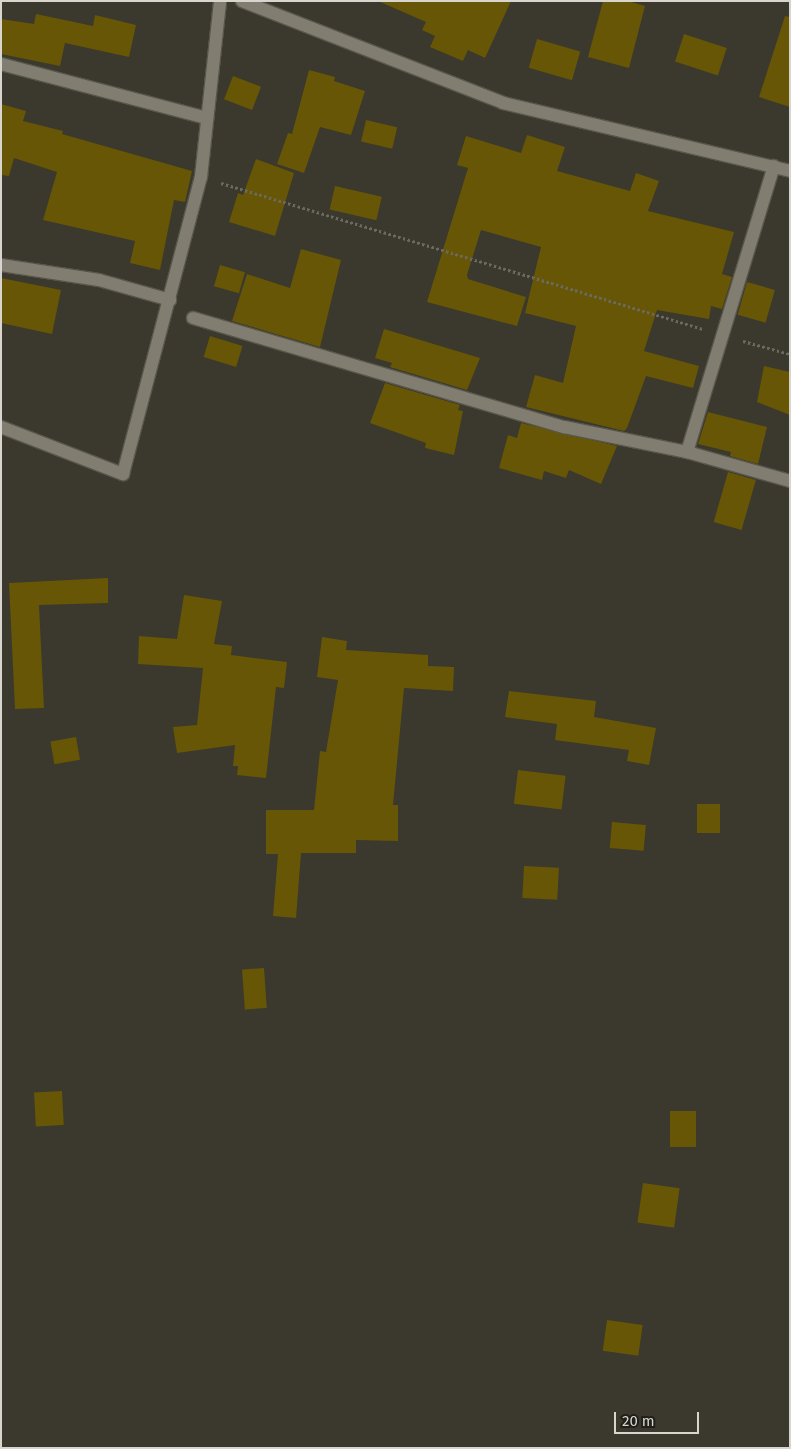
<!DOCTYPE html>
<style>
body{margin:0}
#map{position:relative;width:791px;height:1449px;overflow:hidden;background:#3b382d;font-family:"Fira Sans",sans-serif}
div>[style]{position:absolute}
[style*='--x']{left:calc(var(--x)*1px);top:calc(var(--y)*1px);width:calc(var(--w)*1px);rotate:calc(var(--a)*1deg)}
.building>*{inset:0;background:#665605;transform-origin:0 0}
.path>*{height:3px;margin-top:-1.5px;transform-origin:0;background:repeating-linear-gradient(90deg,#6c695f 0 2.5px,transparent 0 5px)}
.roads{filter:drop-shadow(1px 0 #58564c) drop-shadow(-1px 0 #58564c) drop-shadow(0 1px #58564c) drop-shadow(0 -1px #58564c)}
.minor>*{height:12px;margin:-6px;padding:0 6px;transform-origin:6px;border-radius:6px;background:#817e71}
span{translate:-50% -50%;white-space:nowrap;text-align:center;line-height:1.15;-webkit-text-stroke:4.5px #201f1a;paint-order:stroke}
.frame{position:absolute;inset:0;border:2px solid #d7d5ce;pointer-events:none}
.scale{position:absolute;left:614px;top:1412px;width:85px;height:22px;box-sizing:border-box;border:2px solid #d7d5ce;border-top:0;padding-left:6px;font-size:15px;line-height:18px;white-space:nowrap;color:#d7d5ce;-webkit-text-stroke:4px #201f1a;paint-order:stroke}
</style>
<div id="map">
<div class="building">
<div style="clip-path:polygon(378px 1px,511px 1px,485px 58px,468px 50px,463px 61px,430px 47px,435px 36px,422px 30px,426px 22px)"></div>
<div style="clip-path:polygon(603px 1px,628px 1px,645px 6px,629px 68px,588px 57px)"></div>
<div style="clip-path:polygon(36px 14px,93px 26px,95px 15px,136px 25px,129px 57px,65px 43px,60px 66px,1px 54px,1px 19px,34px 24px)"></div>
<div style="clip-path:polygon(785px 16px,790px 17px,790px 107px,759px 97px)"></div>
<div style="left:684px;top:34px;width:45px;height:29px;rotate:18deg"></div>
<div style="left:537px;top:39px;width:45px;height:30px;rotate:16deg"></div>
<div style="clip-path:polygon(309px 70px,335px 77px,334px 81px,365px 91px,351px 135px,320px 127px,304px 173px,277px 164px,288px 133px,292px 134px)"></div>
<div style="left:233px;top:76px;width:30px;height:25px;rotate:21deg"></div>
<div style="clip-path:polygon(1px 104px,26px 111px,23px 121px,63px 131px,62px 134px,192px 171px,185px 202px,174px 200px,160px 270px,130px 263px,135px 241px,43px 220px,57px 172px,14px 158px,9px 176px,1px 175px)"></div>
<div style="left:366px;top:120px;width:32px;height:22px;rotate:13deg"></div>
<div style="clip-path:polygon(527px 135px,565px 147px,557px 171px,630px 191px,636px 173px,659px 181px,648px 211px,734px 232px,722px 274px,732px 277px,722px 309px,711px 306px,709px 319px,657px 310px,644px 351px,699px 366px,693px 388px,646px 376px,627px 428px,624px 431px,526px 407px,535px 375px,563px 383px,576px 326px,525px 313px,541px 247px,481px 230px,467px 275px,468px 279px,526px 297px,517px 326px,427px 302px,468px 168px,457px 165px,466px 136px,521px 153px)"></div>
<div style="clip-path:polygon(256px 159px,294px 173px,275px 236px,229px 222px,238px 193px,243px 195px)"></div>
<div style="left:335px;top:186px;width:48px;height:24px;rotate:13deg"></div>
<div style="clip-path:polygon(301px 249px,341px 260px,320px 347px,232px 321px,247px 274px,290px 288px)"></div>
<div style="left:220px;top:265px;width:26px;height:22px;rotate:16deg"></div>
<div style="clip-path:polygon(1px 278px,61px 290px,52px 334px,1px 323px)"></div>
<div style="left:747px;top:282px;width:29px;height:34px;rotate:16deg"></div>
<div style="clip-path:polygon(384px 329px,480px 358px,467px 390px,390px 367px,392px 363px,375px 358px)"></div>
<div style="left:210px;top:336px;width:34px;height:22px;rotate:17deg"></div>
<div style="clip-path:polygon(764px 366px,790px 372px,790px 415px,757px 402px)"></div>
<div style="clip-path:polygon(385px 383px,460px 405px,458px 410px,463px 411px,454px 455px,425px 448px,426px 443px,370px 423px)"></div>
<div style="clip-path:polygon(708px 412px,767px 427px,758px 464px,730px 456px,731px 452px,698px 444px)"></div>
<div style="clip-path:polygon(521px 423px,617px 446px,601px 484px,569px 470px,566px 478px,544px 471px,542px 480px,499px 468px,508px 435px,517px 438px)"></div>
<div style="left:728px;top:472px;width:29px;height:52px;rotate:16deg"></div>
<div style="clip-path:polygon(108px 578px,108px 603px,39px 605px,44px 708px,15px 709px,9px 583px)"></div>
<div style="clip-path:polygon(184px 595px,222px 601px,214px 644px,232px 646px,231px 655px,287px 662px,284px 688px,276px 687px,266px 778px,237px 775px,238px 766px,233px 766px,235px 745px,177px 753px,173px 727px,197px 725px,203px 668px,138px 664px,139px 636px,177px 639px)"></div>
<div style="clip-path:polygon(322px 637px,347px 641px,346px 650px,428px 655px,428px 666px,454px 667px,453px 691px,404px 688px,393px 805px,398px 805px,398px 841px,356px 840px,356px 853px,301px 853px,296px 918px,273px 916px,278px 854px,266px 854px,266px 810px,314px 810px,320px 751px,326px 752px,338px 680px,317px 677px)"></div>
<div style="clip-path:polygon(509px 691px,596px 701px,594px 717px,656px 728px,649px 765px,627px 761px,629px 750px,555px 740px,557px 724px,505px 717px)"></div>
<div style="left:76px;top:737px;width:23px;height:26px;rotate:80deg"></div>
<div style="left:518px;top:770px;width:48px;height:34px;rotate:7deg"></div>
<div style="left:697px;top:804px;width:23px;height:29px"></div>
<div style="left:612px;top:822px;width:34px;height:26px;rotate:5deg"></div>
<div style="left:524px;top:866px;width:35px;height:32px;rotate:3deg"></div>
<div style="left:264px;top:968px;width:40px;height:22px;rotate:86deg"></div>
<div style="left:62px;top:1091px;width:34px;height:28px;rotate:87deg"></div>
<div style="left:670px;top:1111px;width:26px;height:36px"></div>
<div style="left:643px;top:1183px;width:37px;height:40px;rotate:8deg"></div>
<div style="left:607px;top:1320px;width:36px;height:31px;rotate:8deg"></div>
</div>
<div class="path">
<div style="--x:221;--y:183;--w:504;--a:16.85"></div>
<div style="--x:743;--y:341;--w:49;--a:15.5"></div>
</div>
<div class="roads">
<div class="minor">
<div style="--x:242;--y:1;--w:280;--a:21.3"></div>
<div style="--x:503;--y:103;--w:295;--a:13.3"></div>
<div style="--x:1;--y:64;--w:213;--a:14.7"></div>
<div style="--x:1;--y:265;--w:99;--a:8.7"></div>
<div style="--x:99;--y:280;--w:74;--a:15.7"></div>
<div style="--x:193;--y:318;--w:387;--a:16.4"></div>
<div style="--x:564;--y:427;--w:126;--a:11.5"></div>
<div style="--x:687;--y:452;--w:107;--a:15.7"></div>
<div style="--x:1;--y:427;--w:131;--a:21.1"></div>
<div style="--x:123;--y:474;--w:307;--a:-75.3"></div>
<div style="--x:201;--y:177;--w:177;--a:-83.8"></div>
<div style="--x:687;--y:452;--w:299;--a:-73.1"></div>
</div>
</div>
<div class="frame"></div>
<div class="scale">20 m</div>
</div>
